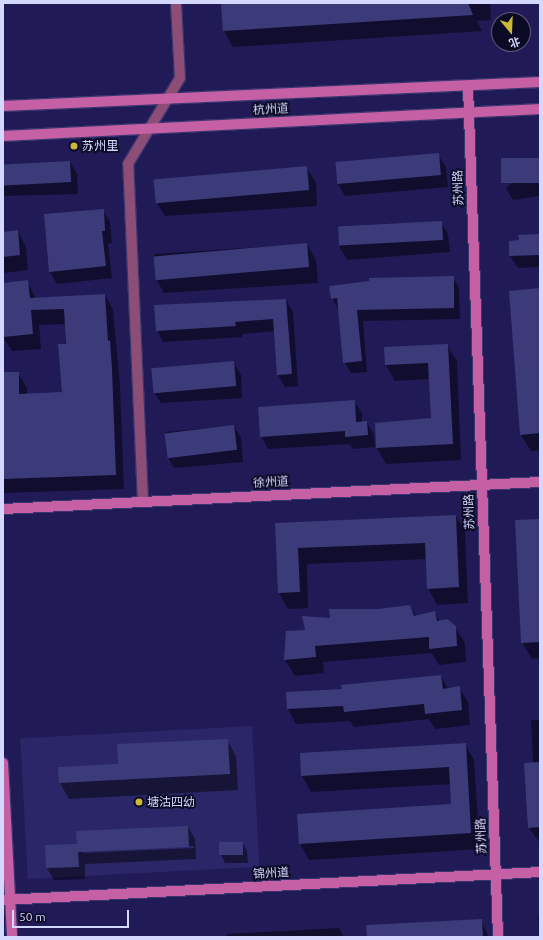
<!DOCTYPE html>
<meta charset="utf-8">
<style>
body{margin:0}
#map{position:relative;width:543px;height:940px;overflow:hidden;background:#201a57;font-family:Ubuntu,"Noto Sans SC",sans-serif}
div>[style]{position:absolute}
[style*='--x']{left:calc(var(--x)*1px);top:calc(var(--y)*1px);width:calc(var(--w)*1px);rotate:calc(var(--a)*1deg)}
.built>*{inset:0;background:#2a2668;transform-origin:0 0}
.shadow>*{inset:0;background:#0007}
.building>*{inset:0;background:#3b3b7a;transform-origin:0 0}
.roads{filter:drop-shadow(1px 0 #39356e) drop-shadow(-1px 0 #39356e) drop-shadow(0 1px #39356e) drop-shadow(0 -1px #39356e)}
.street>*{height:10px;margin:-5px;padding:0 5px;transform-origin:5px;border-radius:5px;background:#8c4d77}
.secondary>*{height:10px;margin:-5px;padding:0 5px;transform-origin:5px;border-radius:5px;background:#c560a5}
.dots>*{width:11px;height:11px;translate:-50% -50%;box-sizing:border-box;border:2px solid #0c0b25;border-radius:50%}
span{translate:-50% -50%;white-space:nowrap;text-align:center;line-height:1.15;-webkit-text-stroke:3.5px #0c0b25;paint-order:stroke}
.street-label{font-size:12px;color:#d5d8fe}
.poi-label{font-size:12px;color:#d5d8fe}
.left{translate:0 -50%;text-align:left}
.frame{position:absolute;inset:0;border:4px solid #d5d8fe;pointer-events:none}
.north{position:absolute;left:491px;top:12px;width:40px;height:40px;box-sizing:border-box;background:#0c0b25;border:1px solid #5c5d7c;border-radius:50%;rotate:161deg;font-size:11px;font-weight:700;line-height:16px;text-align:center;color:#d5d8fe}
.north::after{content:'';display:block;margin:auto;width:14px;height:18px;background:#ccb939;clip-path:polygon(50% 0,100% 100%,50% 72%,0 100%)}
.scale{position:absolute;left:12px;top:910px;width:117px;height:18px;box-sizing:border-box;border:2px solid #d5d8fe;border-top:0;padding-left:5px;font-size:12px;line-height:14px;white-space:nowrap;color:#d5d8fe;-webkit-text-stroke:3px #0c0b25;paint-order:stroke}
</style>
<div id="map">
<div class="built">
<div style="left:252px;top:726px;width:141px;height:232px;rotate:87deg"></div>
</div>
<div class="shadow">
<div style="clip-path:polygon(222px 3px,490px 3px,491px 20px,477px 21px,482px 31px,233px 47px,224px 31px)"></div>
<div style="clip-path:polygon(438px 155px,446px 167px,448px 187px,345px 196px,338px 184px,336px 164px)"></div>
<div style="clip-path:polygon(540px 159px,540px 196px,513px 200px,506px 188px)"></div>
<div style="clip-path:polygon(70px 162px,77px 174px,78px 194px,3px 196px,3px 165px)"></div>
<div style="clip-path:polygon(306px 167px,316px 183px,317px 206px,165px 216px,155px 200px)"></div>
<div style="clip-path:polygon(103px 210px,110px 222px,112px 243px,108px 244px,112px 278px,57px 284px,50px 272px)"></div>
<div style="clip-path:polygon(441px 222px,448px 234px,450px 252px,347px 260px,340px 248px,339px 230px)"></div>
<div style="clip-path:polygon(18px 231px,26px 247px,28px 270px,3px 273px,3px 233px)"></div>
<div style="clip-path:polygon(540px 235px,540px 267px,518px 268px,510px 256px,521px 241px)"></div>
<div style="clip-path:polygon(307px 244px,316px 260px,318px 283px,164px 293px,155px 277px,154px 254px)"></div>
<div style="clip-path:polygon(453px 277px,459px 288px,460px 319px,363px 321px,367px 372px,351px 373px,344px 362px,338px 309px,332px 298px)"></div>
<div style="clip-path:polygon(27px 281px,36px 299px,105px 295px,113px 310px,120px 385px,124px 489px,3px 493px,3px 373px,18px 373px,27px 388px,27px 395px,63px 393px,66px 324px,39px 325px,41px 349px,12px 351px,3px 337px,3px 284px)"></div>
<div style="clip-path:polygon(540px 289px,540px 450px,531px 451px,521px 435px)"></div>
<div style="clip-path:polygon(286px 300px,293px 312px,298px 386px,285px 387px,278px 375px,275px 331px,242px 334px,242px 337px,163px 342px,157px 330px)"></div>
<div style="clip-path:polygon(447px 345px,457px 361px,461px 460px,386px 464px,377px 448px,432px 419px,430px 379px,395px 381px,386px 365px)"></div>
<div style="clip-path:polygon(234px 363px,241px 375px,242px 398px,161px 403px,153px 391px)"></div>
<div style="clip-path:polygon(354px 401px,362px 413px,362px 423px,367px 422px,374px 435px,375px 447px,353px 449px,350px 444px,268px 449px,261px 436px)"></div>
<div style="clip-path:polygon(234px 426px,241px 438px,243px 462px,174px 468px,167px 456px,165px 432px)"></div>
<div style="clip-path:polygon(456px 516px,465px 532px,468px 603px,437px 605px,428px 588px,427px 559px,307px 564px,308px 608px,288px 609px,279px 593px,276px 524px)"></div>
<div style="clip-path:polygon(540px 520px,540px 658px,532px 659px,522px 642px)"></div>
<div style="clip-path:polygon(410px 606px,416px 616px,434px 612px,440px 622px,455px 627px,465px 643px,466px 662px,439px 665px,432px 653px,323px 662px,324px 673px,295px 676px,285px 660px,287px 632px,306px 631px,331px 619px)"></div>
<div style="clip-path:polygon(441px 676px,448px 689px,459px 688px,468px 702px,470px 725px,435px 729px,429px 719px,354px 727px,350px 721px,296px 724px,288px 709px,343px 690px)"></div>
<div style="clip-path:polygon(531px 720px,540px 720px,540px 843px,529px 828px,533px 763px)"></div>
<div style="clip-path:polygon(227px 740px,236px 756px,238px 790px,69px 799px,60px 783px,119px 765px)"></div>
<div style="clip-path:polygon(465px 744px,474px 760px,480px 849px,309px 860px,300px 844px,452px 805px,451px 784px,311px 792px,302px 776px,301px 754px)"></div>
<div style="clip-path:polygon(evenodd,188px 827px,195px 839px,196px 859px,85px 864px,85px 879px,54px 880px,47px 868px,46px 846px,78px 845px,188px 827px,194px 846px,194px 848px,83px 853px,83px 851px,194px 846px)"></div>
<div style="clip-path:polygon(243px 843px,247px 851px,248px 863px,225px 863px,221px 855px,220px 844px)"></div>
<div style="clip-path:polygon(538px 917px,540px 917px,540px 937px,539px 937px)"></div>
<div style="clip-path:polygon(481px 920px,489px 937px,368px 937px)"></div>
<div style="clip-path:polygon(339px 928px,344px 937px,227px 937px,227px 934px)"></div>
<div style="clip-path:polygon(192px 936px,192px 937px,166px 937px)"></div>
</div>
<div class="building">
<div style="clip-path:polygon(221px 3px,468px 3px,473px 15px,223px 31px)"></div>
<div style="left:439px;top:153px;width:22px;height:104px;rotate:85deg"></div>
<div style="left:540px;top:158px;width:25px;height:39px;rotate:90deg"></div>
<div style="left:70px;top:161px;width:21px;height:67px;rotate:87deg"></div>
<div style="left:307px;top:166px;width:24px;height:154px;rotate:85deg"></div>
<div style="clip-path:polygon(104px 209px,105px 231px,102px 231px,106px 266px,49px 272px,44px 214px)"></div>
<div style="left:442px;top:221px;width:19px;height:104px;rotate:87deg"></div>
<div style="clip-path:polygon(18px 230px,20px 255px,3px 257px,3px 232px)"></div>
<div style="clip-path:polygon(540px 234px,540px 255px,509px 256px,509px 241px,519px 240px,518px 235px)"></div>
<div style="left:307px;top:243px;width:24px;height:154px;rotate:85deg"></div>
<div style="clip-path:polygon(454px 276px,454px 308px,357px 310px,362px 361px,343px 363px,337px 298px,331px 299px,329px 286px,369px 281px,369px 278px)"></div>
<div style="clip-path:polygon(28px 280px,30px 298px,105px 294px,108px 341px,110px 340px,112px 369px,116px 475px,3px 479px,3px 372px,19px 372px,19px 394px,62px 392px,58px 344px,66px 344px,64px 309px,31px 310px,33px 334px,3px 337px,3px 283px)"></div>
<div style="clip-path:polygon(540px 288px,540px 433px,520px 435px,509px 291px)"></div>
<div style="clip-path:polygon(286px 299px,292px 374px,277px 375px,273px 319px,235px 322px,236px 326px,156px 331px,154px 305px)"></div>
<div style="clip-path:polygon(448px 344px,453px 444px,376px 448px,375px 423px,431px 418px,428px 363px,385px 365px,384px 347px)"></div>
<div style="left:234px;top:361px;width:25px;height:83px;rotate:85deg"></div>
<div style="clip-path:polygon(355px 400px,356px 422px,367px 421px,368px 435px,345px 437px,345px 431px,260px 437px,258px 407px)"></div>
<div style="left:234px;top:425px;width:25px;height:70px;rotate:83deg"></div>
<div style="clip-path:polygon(456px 515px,459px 587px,427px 589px,425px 543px,298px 548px,300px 592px,278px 593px,275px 523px)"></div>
<div style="clip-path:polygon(540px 519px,540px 642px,521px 643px,515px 520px)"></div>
<div style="clip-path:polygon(410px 605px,414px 616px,435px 611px,437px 621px,447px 619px,456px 626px,457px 646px,429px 649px,429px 637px,315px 646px,316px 657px,284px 660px,286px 631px,305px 630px,302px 616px,330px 618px,329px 609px,378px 609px)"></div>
<div style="clip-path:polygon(441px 675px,443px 689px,460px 686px,462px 710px,425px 714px,424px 704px,344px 712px,343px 706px,287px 709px,286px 692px,342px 689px,341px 685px)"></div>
<div style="clip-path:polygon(228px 739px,230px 774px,59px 783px,58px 767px,118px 764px,117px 744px)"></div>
<div style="clip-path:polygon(466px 743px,471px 833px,299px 844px,297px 814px,451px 804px,449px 767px,301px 776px,300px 753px)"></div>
<div style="clip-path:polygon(540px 762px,540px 827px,528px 828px,524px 763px)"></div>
<div style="clip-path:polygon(188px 826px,189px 847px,78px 852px,79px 867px,46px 868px,45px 845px,77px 844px,76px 831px)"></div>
<div style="left:243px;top:842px;width:13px;height:24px;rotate:90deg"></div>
<div style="clip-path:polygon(482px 919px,483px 937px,367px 937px,366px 925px)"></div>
</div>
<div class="roads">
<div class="street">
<div style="--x:143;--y:502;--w:338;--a:-92.5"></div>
<div style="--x:128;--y:164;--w:100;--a:-58.8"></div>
<div style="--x:180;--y:78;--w:75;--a:-93.1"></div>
</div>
<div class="secondary">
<div style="--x:468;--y:86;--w:852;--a:87.98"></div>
<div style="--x:3;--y:106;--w:538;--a:-2.56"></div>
<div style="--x:3;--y:136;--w:538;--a:-2.88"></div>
<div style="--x:3;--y:509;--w:538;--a:-2.88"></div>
<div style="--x:3;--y:763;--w:174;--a:87"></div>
<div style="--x:3;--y:900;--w:538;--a:-2.98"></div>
</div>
</div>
<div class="dots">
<div style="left:74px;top:146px;background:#ccb939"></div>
<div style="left:139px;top:802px;background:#ccb939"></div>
</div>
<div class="street-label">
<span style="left:271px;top:109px;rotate:-3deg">杭州道</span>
<span style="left:458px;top:188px;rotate:-92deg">苏州路</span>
<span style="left:271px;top:482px;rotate:-3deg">徐州道</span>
<span style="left:469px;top:512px;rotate:-92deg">苏州路</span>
<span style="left:481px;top:836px;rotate:-92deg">苏州路</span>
<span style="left:271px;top:873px;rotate:-3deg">锦州道</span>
</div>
<div class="poi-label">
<span class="left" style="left:82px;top:146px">苏州里</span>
<span class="left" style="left:147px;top:802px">塘沽四幼</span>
</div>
<div class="frame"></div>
<div class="north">北</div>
<div class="scale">50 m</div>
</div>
